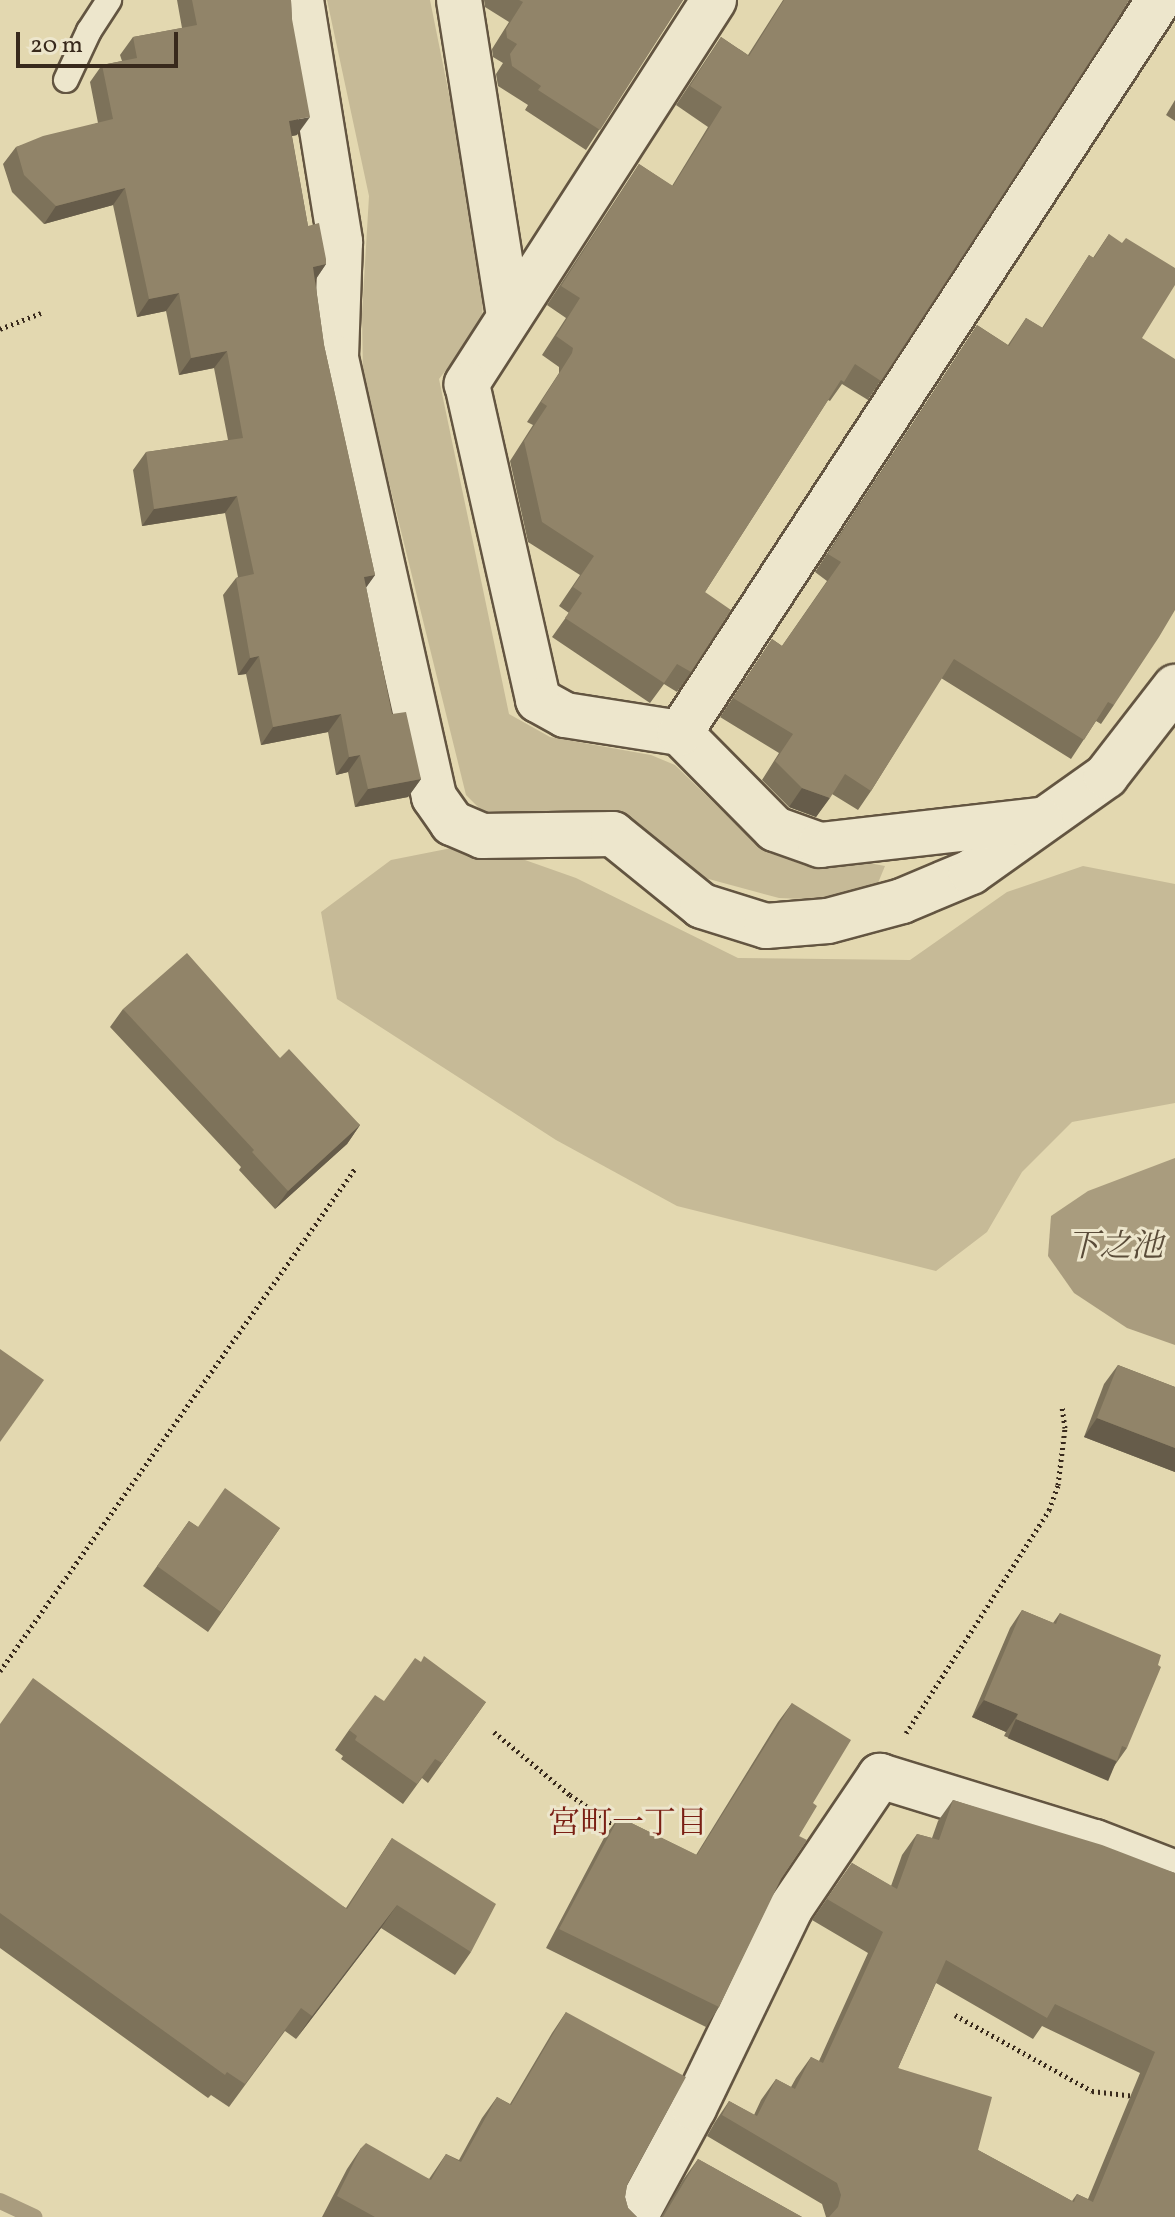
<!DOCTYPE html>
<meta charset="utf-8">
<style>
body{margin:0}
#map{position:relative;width:1175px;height:2217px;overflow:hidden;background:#e3d8b0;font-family:Vollkorn,"Noto Serif JP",serif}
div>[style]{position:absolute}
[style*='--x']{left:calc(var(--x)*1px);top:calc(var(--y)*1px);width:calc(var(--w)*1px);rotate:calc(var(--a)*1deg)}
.green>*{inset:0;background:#c6ba97}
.water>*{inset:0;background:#a99c7e}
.stream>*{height:16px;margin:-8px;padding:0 8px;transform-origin:8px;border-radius:8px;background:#a99c7e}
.path>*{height:5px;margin-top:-2.5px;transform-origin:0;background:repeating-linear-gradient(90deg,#38291c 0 2px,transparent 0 6px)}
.roads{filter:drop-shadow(2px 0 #635541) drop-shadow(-2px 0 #635541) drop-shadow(0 2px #635541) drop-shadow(0 -2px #635541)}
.lane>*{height:24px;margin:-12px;padding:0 12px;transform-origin:12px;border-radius:12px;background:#ede6cc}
.street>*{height:44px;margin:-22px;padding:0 22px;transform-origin:22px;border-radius:22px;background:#ede6cc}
.wall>*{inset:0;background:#7d725a}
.shaded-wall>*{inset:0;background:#665c4a;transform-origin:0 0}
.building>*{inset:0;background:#918469}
span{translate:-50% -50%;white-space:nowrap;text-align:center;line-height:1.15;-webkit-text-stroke:6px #ede6cc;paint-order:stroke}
.water-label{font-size:32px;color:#5a4c39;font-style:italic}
.neighbourhood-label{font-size:32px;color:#7a1f14}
.scale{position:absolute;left:16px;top:32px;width:162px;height:36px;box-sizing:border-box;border:4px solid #38291c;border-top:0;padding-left:10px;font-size:24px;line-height:28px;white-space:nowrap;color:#38291c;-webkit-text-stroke:6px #ede6cc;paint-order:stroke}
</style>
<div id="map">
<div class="green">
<div style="clip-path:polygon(327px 0,430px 0,484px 268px,482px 324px,439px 379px,509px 714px,550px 737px,651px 755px,675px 765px,762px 850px,801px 864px,853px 860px,885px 866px,878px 883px,826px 900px,779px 898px,705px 878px,613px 816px,492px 821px,466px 795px,363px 377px,362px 314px,369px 196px)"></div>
<div style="clip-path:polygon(477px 843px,576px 878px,738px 958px,910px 960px,1007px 892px,1083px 866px,1175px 884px,1175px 1103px,1072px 1122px,1022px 1172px,987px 1232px,936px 1271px,677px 1206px,556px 1140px,337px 999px,321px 912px,391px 860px)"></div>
</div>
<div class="water">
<div style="clip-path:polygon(1175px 1158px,1175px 1345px,1127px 1328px,1074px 1293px,1048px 1256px,1051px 1216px,1088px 1191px)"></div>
</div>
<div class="stream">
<div style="--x:0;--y:2201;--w:38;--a:25"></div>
</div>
<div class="path">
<div style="--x:0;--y:329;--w:44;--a:-21.3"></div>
<div style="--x:0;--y:1671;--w:617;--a:-54.76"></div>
<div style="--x:494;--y:1732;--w:99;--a:39.7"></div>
<div style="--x:570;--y:1795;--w:55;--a:34"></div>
<div style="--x:906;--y:1733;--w:265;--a:-57.3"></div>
<div style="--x:1049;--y:1510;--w:27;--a:-70"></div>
<div style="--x:1058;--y:1485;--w:57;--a:-83"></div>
<div style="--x:1065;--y:1428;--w:22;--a:-98"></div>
<div style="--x:955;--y:2015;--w:157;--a:29"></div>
<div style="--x:1092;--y:2091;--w:43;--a:6.6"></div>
</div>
<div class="roads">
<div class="lane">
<div style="--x:66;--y:80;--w:54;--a:-64.9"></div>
<div style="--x:89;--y:31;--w:37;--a:-57"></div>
</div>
<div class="street">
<div style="--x:301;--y:0;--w:245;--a:80.8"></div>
<div style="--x:340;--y:242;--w:116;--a:92"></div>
<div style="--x:336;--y:358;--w:450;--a:77.4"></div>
<div style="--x:434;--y:797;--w:32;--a:55"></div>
<div style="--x:452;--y:823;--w:33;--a:23"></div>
<div style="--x:482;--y:836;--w:131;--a:-0.9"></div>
<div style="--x:613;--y:834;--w:114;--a:39"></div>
<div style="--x:702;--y:906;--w:67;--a:17.4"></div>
<div style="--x:766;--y:926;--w:62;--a:-4.6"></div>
<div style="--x:828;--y:921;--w:77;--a:-15.1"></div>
<div style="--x:902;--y:901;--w:75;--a:-22.8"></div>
<div style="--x:971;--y:872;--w:166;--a:-35.4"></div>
<div style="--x:1106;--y:776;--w:113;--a:-52.2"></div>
<div style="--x:459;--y:0;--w:321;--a:81"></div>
<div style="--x:714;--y:0;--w:457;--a:122.8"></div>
<div style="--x:467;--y:384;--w:324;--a:77.3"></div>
<div style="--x:538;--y:700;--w:31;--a:29"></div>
<div style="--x:565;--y:715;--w:116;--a:8.9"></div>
<div style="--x:680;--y:733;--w:135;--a:45.3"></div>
<div style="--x:775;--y:829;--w:48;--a:19.6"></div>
<div style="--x:820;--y:845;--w:222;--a:-6.5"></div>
<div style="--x:680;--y:733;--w:876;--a:-56.84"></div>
<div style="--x:635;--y:2217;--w:124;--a:-61.6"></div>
<div style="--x:694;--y:2108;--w:221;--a:-64.2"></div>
<div style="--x:790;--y:1909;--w:161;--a:-55.9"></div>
<div style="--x:880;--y:1776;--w:225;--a:17.1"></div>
<div style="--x:1095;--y:1842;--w:86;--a:21.2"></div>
</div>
</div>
<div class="wall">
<div style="clip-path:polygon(177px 0,291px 0,297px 135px,292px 136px,308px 226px,326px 264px,315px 280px,324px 345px,375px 575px,366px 587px,392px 714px,421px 779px,408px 797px,355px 807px,348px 772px,336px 775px,328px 732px,261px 745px,246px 674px,238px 675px,223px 595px,236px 578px,238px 577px,225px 513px,142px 526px,133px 470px,146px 452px,228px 440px,214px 368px,179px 375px,166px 311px,137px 317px,113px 205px,44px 224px,12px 192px,3px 164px,16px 147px,98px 123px,90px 82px,102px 65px,122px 61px,120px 55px,133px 37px,182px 28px)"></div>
<div style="clip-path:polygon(484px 0,683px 0,586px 150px,525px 110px,528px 105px,498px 86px,496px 74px,503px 63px,493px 57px,492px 49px,509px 22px,485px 7px)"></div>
<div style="clip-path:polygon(783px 0,1129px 0,868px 400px,842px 384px,830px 401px,828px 400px,705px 592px,691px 672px,677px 692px,664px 684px,650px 703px,552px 637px,569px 613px,559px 606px,580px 575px,528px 542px,510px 461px,533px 425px,527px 422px,559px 373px,559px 367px,542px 355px,566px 318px,547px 305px,639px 164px,672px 186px,708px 127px,676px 105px,721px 37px,748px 55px)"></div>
<div style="clip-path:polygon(1175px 100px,1175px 121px,1166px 115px)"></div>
<div style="clip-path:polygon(1109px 234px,1142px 338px,1114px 705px,1101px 724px,1096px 721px,1071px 759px,941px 678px,871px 791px,858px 810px,832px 794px,816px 817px,789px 807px,762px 780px,779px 753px,720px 717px,772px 639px,782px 646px,827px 581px,815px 572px,977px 325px,1008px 345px,1026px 318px,1042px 328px,1089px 255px,1093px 258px)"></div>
<div style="clip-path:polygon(123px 1009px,280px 1058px,360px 1125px,347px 1144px,275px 1209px,239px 1170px,241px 1167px,110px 1027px)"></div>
<div style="clip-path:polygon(1118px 1365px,1175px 1387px,1175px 1472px,1084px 1437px,1104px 1384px)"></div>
<div style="clip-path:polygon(189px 1521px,198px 1527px,280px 1528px,208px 1632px,143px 1586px)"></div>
<div style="clip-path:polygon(1022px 1610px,1053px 1623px,1060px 1613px,1127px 1748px,1105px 1779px,1004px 1736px,1006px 1732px,972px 1717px,1010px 1628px)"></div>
<div style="clip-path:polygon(384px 1701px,486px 1702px,428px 1783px,422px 1778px,403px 1804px,341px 1759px,343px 1756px,335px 1750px,349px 1730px)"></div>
<div style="clip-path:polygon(792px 1703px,813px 1803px,799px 1836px,719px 2007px,706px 2027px,546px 1948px,605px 1836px,619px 1817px,696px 1855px,778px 1722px)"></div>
<div style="clip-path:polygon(0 1724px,346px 1908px,392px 1838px,471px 1952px,455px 1975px,381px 1928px,296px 2039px,285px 2031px,229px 2107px,211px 2095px,208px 2098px,0 1948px)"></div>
<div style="clip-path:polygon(evenodd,953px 1800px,1175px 1873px,1175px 2217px,826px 2217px,822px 2204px,707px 2136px,715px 2122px,729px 2101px,754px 2115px,761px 2100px,776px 2079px,791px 2087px,796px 2078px,811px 2057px,819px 2061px,868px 1953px,812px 1920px,852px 1863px,891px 1886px,902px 1855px,917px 1834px,932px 1838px,938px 1821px,953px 1800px,936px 1983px,1033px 2039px,1042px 2026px,1140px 2073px,1088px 2199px,1077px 2194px,1072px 2201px,978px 2150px,898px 2068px,936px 1983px)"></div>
<div style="clip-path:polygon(566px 2012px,627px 2185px,625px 2197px,628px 2208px,637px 2217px,322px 2217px,347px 2169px,361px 2148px,429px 2179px,446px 2154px,459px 2160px,482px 2118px,497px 2097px,510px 2104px,552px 2033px)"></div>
<div style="clip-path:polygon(698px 2159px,802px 2217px,661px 2217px,683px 2180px)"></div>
</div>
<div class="shaded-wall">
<div style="clip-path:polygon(310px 117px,297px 135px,277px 139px,289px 121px)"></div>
<div style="clip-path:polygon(125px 188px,113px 205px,44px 224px,56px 206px)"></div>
<div style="clip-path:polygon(326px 264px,314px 282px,313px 267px)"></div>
<div style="clip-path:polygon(179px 293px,166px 311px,137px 317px,149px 299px)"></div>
<div style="clip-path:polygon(227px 351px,214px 368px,179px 375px,191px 358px)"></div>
<div style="clip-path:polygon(237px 496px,225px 513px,142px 526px,154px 509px)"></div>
<div style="clip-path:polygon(375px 575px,363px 592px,364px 577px)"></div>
<div style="clip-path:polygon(259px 656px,246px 674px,238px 675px,250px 658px)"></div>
<div style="clip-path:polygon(341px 714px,328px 732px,261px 745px,273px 727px)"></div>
<div style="clip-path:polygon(360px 755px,348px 772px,336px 775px,349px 757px)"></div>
<div style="clip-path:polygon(421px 779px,408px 797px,355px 807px,368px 789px)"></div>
<div style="clip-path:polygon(802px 788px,830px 798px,816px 817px,789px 807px)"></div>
<div style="clip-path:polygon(360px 1125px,347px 1144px,275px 1209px,288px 1191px)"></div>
<div style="clip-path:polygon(1097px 1418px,1175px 1448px,1175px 1472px,1084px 1437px)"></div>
<div style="clip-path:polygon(984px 1700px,1018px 1714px,1006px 1732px,972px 1717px)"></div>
<div style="left:1016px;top:1719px;width:109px;height:21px;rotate:23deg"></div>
<div style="clip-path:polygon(397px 1905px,381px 1928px,296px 2039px,312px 2016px)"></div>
</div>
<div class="building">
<div style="clip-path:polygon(192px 0,291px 0,292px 19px,310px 117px,289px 121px,308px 226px,319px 223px,326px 259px,326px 264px,313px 267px,324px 345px,375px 575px,364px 577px,392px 714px,406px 712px,421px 779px,368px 789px,360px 755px,349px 757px,341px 714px,273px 727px,259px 656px,250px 658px,236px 578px,254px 574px,237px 496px,154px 509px,146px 452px,243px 438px,227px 351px,191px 358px,179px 293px,149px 299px,125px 188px,56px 206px,24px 175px,16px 147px,43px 136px,113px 119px,102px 65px,137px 58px,133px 37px,197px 25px)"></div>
<div style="clip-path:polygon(519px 0,683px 0,600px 130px,538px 90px,541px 86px,512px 66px,510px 54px,517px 44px,507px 38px,506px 29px,523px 2px)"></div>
<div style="clip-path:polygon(784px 0,1129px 0,1115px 23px,881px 381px,855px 364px,844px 382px,841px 380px,705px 592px,731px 610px,691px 672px,677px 664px,664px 683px,565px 618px,582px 593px,573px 587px,594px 556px,542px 522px,524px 441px,547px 406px,541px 402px,572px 353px,573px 348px,556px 336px,580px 298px,561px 286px,639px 164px,673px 186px,722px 107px,690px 86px,721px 37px,749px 56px)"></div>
<div style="clip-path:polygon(1109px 234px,1122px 243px,1126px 238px,1175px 268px,1175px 285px,1142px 338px,1175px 359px,1175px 610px,1159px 637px,1114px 705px,1108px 702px,1084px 740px,954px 659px,871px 791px,845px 774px,830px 798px,802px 788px,775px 761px,793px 734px,733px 698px,772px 639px,782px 646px,841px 562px,828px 554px,977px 325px,1009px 346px,1026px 318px,1043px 328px,1089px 255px,1094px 258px)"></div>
<div style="clip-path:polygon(187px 953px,280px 1058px,289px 1049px,360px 1125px,288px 1191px,252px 1152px,254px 1150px,123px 1009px)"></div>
<div style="clip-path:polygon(0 1349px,44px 1380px,0 1442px)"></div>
<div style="clip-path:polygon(1118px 1365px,1175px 1387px,1175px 1448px,1097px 1418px)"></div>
<div style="clip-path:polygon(225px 1488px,280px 1528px,221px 1612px,157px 1566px,189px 1521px,198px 1527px)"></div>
<div style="clip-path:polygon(1022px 1610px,1056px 1624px,1060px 1613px,1161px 1655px,1158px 1665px,1161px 1667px,1127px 1748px,1122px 1746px,1117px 1761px,1016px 1719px,1018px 1714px,984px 1700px)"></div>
<div style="clip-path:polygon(424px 1656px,486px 1702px,442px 1763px,435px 1759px,417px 1784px,355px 1740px,357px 1736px,349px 1730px,375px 1695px,384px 1701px,415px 1658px,421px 1662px)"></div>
<div style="clip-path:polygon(33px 1678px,347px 1909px,392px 1838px,496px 1904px,471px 1952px,397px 1905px,312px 2016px,301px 2008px,245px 2084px,227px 2072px,225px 2075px,0 1913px,0 1724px)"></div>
<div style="clip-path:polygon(792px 1703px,851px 1740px,813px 1803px,817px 1806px,799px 1836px,807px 1840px,781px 1879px,719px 2007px,559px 1929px,619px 1817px,697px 1855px)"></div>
<div style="clip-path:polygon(evenodd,953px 1800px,1102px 1845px,1175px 1873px,1175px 2217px,829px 2217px,838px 2207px,841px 2195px,837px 2183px,722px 2115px,729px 2101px,757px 2116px,776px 2079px,795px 2089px,811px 2057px,823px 2063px,883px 1932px,827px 1899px,852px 1863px,897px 1889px,917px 1834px,939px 1840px,953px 1800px,946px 1960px,1047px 2018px,1055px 2004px,1155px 2052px,1093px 2202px,1077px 2194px,1074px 2202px,978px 2150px,992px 2097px,898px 2068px,946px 1960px)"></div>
<div style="clip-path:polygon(566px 2012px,686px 2077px,627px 2185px,625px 2197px,628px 2208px,637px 2217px,375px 2217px,337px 2196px,361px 2148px,366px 2143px,431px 2180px,446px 2154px,461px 2162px,497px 2097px,511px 2105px)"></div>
<div style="clip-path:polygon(698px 2159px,802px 2217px,663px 2217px)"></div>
</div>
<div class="water-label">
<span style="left:1115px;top:1248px">下之池</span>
</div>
<div class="neighbourhood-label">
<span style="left:628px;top:1825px">宮町一丁目</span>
</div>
<div class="scale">20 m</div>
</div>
